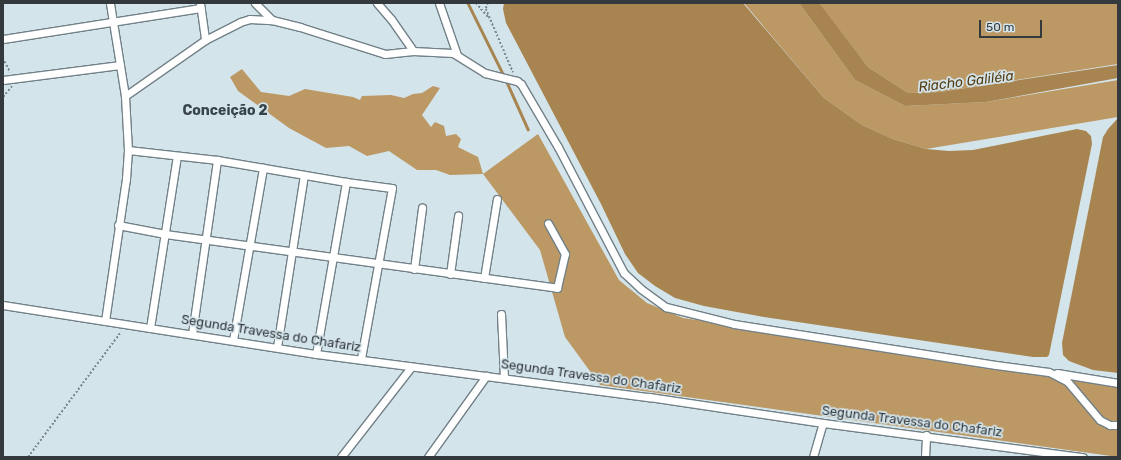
<!DOCTYPE html>
<meta charset="utf-8">
<style>
body{margin:0}
#map{position:relative;width:1121px;height:460px;overflow:hidden;background:#d4e4eb;font-family:Rubik,sans-serif}
div>[style]{position:absolute}
[style*='--x']{left:calc(var(--x)*1px);top:calc(var(--y)*1px);width:calc(var(--w)*1px);rotate:calc(var(--a)*1deg)}
.forest>*{inset:0;background:#bc9864}
.water>*{inset:0;background:#a78450}
.stream>*{height:2.5px;margin:-1.25px;padding:0 1.25px;transform-origin:1.25px;border-radius:1.25px;background:#a78450}
.path>*{height:1.5px;margin-top:-0.75px;transform-origin:0;background:repeating-linear-gradient(90deg,#7e898d 0 2px,transparent 0 4px)}
.roads{filter:drop-shadow(1px 0 #728187) drop-shadow(-1px 0 #728187) drop-shadow(0 1px #728187) drop-shadow(0 -1px #728187)}
.street>*{height:7px;margin:-3.5px;padding:0 3.5px;transform-origin:3.5px;border-radius:3.5px;background:#fff}
span{translate:-50% -50%;white-space:nowrap;text-align:center;line-height:1.15;-webkit-text-stroke:3.5px #d4e4eb;paint-order:stroke}
.street-label{font-size:13px;color:#33393c}
.water-label{font-size:14px;color:#563d13;font-style:italic}
.neighbourhood-label{font-size:14px;color:#37444a;font-weight:700}
.frame{position:absolute;inset:0;border:4px solid #33393c;pointer-events:none}
.scale{position:absolute;left:979px;top:20px;width:63px;height:18px;box-sizing:border-box;border:2px solid #33393c;border-top:0;padding-left:5px;font-size:12px;line-height:14px;white-space:nowrap;color:#33393c;-webkit-text-stroke:3px #d4e4eb;paint-order:stroke}
</style>
<div id="map">
<div class="forest">
<div style="clip-path:polygon(744px 3px,799px 3px,855px 80px,905px 106px,986px 102px,1118px 80px,1118px 117px,926px 149px,893px 139px,862px 125px,824px 98px)"></div>
<div style="clip-path:polygon(818px 3px,1118px 3px,1118px 64px,940px 92px,908px 93px,868px 67px)"></div>
<div style="clip-path:polygon(242px 69px,261px 92px,289px 96px,305px 89px,353px 97px,360px 100px,362px 96px,391px 95px,404px 98px,413px 94px,422px 93px,433px 86px,440px 88px,422px 115px,431px 127px,435px 122px,444px 126px,446px 136px,456px 134px,461px 139px,458px 147px,478px 157px,483px 174px,538px 134px,619px 280px,647px 303px,683px 318px,777px 331px,1118px 383px,1118px 457px,600px 385px,565px 337px,540px 250px,483px 174px,450px 175px,436px 170px,417px 170px,389px 151px,367px 156px,349px 146px,326px 148px,289px 128px,238px 91px,230px 77px)"></div>
</div>
<div class="water">
<div style="clip-path:polygon(504px 3px,743px 3px,824px 98px,862px 125px,893px 139px,926px 149px,949px 151px,973px 150px,1077px 129px,1086px 131px,1091px 136px,1092px 144px,1049px 355px,1047px 357px,1033px 357px,764px 317px,704px 306px,675px 298px,655px 286px,638px 273px,625px 254px,601px 204px,506px 23px,503px 9px)"></div>
<div style="clip-path:polygon(799px 3px,819px 3px,868px 67px,908px 93px,940px 92px,1118px 65px,1118px 78px,986px 102px,905px 106px,855px 80px)"></div>
<div style="clip-path:polygon(1118px 118px,1118px 373px,1093px 370px,1069px 361px,1063px 355px,1062px 343px,1103px 137px,1108px 129px)"></div>
</div>
<div class="stream">
<div style="--x:468;--y:3;--w:81;--a:63.7"></div>
<div style="--x:506;--y:80;--w:54;--a:65.8"></div>
</div>
<div class="path">
<div style="--x:476;--y:3;--w:20;--a:49"></div>
<div style="--x:488;--y:3;--w:6;--a:108"></div>
<div style="--x:486;--y:9;--w:69;--a:66.8"></div>
<div style="--x:3;--y:58;--w:16;--a:63"></div>
<div style="--x:3;--y:97;--w:14;--a:-51"></div>
<div style="--x:28;--y:457;--w:156;--a:-53.4"></div>
</div>
<div class="roads">
<div class="street">
<div style="--x:200;--y:3;--w:37;--a:82"></div>
<div style="--x:255;--y:3;--w:24;--a:45"></div>
<div style="--x:377;--y:3;--w:21;--a:49"></div>
<div style="--x:391;--y:19;--w:39;--a:55"></div>
<div style="--x:439;--y:3;--w:55;--a:70.9"></div>
<div style="--x:3;--y:39;--w:200;--a:-8.9"></div>
<div style="--x:3;--y:80;--w:118;--a:-7.3"></div>
<div style="--x:125;--y:96;--w:98;--a:-35"></div>
<div style="--x:205;--y:40;--w:39;--a:-27"></div>
<div style="--x:240;--y:22;--w:10;--a:-17"></div>
<div style="--x:250;--y:19;--w:22;--a:3"></div>
<div style="--x:272;--y:20;--w:29;--a:14"></div>
<div style="--x:300;--y:27;--w:89;--a:17.6"></div>
<div style="--x:385;--y:54;--w:28;--a:-6"></div>
<div style="--x:413;--y:51;--w:40;--a:2.9"></div>
<div style="--x:453;--y:53;--w:38;--a:32"></div>
<div style="--x:485;--y:73;--w:33;--a:14"></div>
<div style="--x:517;--y:81;--w:5;--a:37"></div>
<div style="--x:521;--y:84;--w:73;--a:59.6"></div>
<div style="--x:558;--y:147;--w:142;--a:62.4"></div>
<div style="--x:624;--y:273;--w:23;--a:43"></div>
<div style="--x:641;--y:289;--w:31;--a:36"></div>
<div style="--x:666;--y:307;--w:70;--a:14"></div>
<div style="--x:734;--y:324;--w:265;--a:8.9"></div>
<div style="--x:996;--y:365;--w:53;--a:7.5"></div>
<div style="--x:1049;--y:372;--w:20;--a:27"></div>
<div style="--x:1067;--y:381;--w:51;--a:49.8"></div>
<div style="--x:1100;--y:420;--w:11;--a:27"></div>
<div style="--x:1110;--y:425;--w:8;--a:0"></div>
<div style="--x:128;--y:150;--w:90;--a:6.4"></div>
<div style="--x:118;--y:225;--w:48;--a:10.8"></div>
<div style="--x:165;--y:234;--w:396;--a:7.8"></div>
<div style="--x:557;--y:288;--w:35;--a:-77"></div>
<div style="--x:565;--y:254;--w:35;--a:-119"></div>
<div style="--x:414;--y:269;--w:62;--a:-82.5"></div>
<div style="--x:450;--y:274;--w:59;--a:-82.1"></div>
<div style="--x:484;--y:278;--w:80;--a:-80.7"></div>
<div style="--x:3;--y:305;--w:317;--a:8.9"></div>
<div style="--x:316;--y:354;--w:336;--a:7.4"></div>
<div style="--x:649;--y:397;--w:176;--a:8.5"></div>
<div style="--x:823;--y:423;--w:262;--a:7.5"></div>
<div style="--x:501;--y:314;--w:64;--a:87.3"></div>
<div style="--x:105;--y:321;--w:144;--a:-81.6"></div>
<div style="--x:126;--y:179;--w:29;--a:-86"></div>
<div style="--x:128;--y:150;--w:54;--a:-93.2"></div>
<div style="--x:125;--y:96;--w:94;--a:-99.2"></div>
<div style="--x:150;--y:328;--w:174;--a:-81.1"></div>
<div style="--x:192;--y:334;--w:176;--a:-81.8"></div>
<div style="--x:217;--y:160;--w:131;--a:9.7"></div>
<div style="--x:346;--y:182;--w:46;--a:7.4"></div>
<div style="--x:392;--y:188;--w:174;--a:100.3"></div>
<div style="--x:233;--y:340;--w:175;--a:-80.1"></div>
<div style="--x:277;--y:347;--w:174;--a:-81.1"></div>
<div style="--x:316;--y:354;--w:175;--a:-80.1"></div>
<div style="--x:1057;--y:373;--w:62;--a:9.3"></div>
<div style="--x:341;--y:457;--w:114;--a:-52.1"></div>
<div style="--x:428;--y:457;--w:100;--a:-54.4"></div>
<div style="--x:813;--y:457;--w:35;--a:-74"></div>
<div style="--x:925;--y:457;--w:22;--a:-87"></div>
</div>
</div>
<div class="street-label">
<span style="left:271px;top:334px;rotate:9deg">Segunda Travessa do Chafariz</span>
<span style="left:591px;top:377px;rotate:8deg">Segunda Travessa do Chafariz</span>
<span style="left:912px;top:422px;rotate:7deg">Segunda Travessa do Chafariz</span>
</div>
<div class="water-label">
<span style="left:966px;top:82px;rotate:-7deg">Riacho Galiléia</span>
</div>
<div class="neighbourhood-label">
<span style="left:225px;top:111px">Conceição 2</span>
</div>
<div class="frame"></div>
<div class="scale">50 m</div>
</div>
